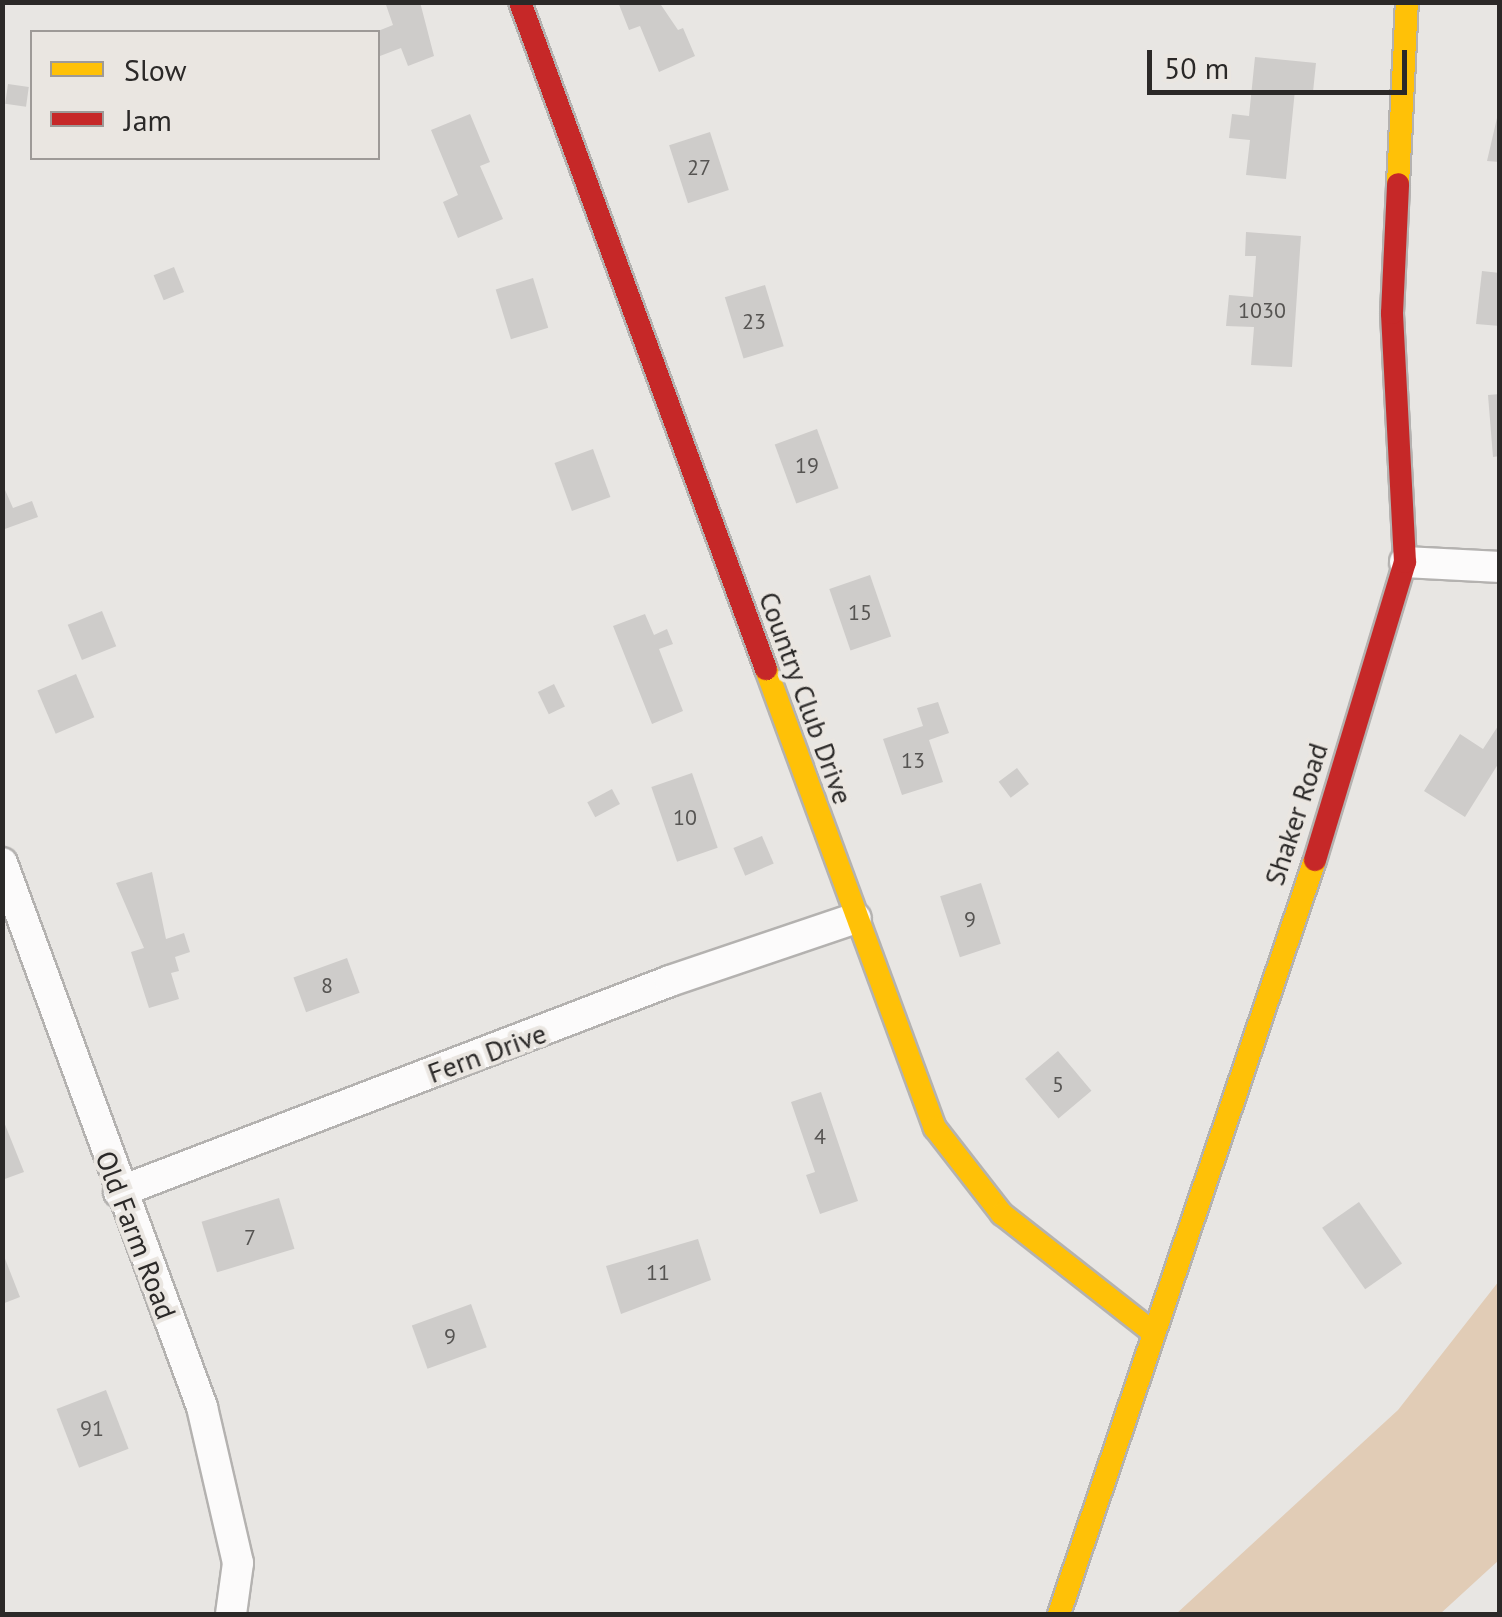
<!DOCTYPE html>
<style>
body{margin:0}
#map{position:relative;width:1502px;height:1617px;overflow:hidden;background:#e8e6e3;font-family:"PT Sans",sans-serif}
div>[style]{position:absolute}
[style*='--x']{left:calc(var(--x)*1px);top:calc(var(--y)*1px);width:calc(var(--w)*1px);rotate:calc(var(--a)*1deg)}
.green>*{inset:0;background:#e1ccb6}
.building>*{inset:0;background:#ceccca;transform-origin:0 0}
.roads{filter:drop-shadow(2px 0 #b4b2b0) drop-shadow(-2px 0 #b4b2b0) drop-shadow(0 2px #b4b2b0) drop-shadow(0 -2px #b4b2b0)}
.street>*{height:30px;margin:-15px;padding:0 15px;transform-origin:15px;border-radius:15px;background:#fcfbfb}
.slow>*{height:22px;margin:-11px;padding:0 11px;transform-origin:11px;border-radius:11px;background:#ffc107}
.jam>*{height:22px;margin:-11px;padding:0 11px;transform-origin:11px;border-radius:11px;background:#c62828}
span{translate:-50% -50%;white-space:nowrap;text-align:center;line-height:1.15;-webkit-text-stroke:8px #eae6e1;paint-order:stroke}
.number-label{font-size:22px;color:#565452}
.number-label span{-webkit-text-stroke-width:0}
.street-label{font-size:28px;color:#2b2928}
.frame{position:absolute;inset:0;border:5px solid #2b2928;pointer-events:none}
.legend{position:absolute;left:30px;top:30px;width:350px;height:130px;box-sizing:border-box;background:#eae6e1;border:2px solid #9e9a97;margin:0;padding:12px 18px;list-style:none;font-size:30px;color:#2b2928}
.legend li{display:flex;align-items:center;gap:20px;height:50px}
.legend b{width:50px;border:2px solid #9e9a97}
.scale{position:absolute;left:1147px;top:50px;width:260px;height:45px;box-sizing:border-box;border:5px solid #2b2928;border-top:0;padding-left:12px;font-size:30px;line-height:35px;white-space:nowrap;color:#2b2928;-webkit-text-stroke:8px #eae6e1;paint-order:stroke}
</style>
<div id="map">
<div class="green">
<div style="clip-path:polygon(1499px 1281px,1499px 1560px,1440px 1614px,1176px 1614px,1398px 1410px)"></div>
</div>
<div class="building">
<div style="clip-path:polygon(385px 2px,420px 2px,434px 56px,408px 66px,401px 48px,380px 56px,378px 31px,393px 25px)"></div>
<div style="clip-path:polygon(618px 2px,659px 2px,678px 30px,683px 28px,695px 56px,659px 72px,640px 26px,629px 30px)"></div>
<div style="clip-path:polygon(1255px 57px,1316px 63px,1313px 92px,1295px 90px,1286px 179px,1246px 175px,1250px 140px,1229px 138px,1232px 114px,1249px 116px)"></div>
<div style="left:8px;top:84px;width:21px;height:20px;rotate:8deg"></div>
<div style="clip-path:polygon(470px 114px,490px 162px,480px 166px,503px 219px,458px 238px,443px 202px,458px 195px,431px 130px)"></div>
<div style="clip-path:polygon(1497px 118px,1500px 118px,1500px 162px,1487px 161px)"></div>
<div style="left:710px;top:132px;width:61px;height:43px;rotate:72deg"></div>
<div style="clip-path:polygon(1246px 232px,1301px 236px,1292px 367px,1251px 365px,1254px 327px,1226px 326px,1229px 295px,1253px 297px,1256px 256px,1245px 256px)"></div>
<div style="left:174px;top:267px;width:27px;height:22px;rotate:68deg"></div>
<div style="clip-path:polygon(1482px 271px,1500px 273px,1500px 326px,1476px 324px)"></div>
<div style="left:533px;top:278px;width:52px;height:39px;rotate:73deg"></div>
<div style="left:765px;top:285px;width:64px;height:42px;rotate:73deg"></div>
<div style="clip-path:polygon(1500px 394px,1500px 456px,1493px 457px,1488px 395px)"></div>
<div style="left:817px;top:429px;width:63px;height:45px;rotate:70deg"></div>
<div style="left:593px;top:449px;width:51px;height:41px;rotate:70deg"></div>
<div style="clip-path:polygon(2px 483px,13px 508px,32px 501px,38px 517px,2px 530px)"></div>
<div style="left:870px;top:575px;width:65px;height:43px;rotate:71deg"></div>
<div style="left:102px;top:611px;width:38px;height:37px;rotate:68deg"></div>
<div style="clip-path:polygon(645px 614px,654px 635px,667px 629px,673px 644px,659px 649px,683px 711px,652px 724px,613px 626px)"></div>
<div style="left:76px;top:674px;width:47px;height:42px;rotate:67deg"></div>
<div style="left:554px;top:684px;width:25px;height:18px;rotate:64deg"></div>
<div style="clip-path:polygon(938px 702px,949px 733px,929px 740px,943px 782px,902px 795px,883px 739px,923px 726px,917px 708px)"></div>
<div style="clip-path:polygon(1500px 723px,1500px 761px,1465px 817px,1424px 791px,1460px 734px,1483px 749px)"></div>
<div style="left:1017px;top:768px;width:20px;height:23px;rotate:53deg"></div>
<div style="left:692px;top:773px;width:79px;height:43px;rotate:71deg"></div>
<div style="left:612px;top:789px;width:17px;height:28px;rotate:62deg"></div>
<div style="left:762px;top:836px;width:30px;height:31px;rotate:67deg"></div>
<div style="clip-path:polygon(152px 872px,166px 939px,184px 933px,190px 952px,175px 957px,179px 971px,171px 973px,179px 999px,149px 1008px,131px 952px,144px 948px,116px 883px)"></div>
<div style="left:981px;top:883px;width:64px;height:43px;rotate:72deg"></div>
<div style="left:347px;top:958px;width:37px;height:57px;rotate:70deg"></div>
<div style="left:1058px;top:1051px;width:52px;height:43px;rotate:50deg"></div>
<div style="clip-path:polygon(821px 1092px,858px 1201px,820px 1214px,806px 1175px,815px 1172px,791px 1102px)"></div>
<div style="clip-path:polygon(2px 1117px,24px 1172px,2px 1180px)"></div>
<div style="left:279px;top:1198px;width:53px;height:81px;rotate:73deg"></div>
<div style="left:1359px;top:1202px;width:75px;height:45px;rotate:55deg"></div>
<div style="clip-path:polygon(698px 1239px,711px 1280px,621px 1314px,606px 1266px)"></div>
<div style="clip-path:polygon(2px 1251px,20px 1297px,2px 1304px)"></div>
<div style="left:471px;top:1304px;width:46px;height:63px;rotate:70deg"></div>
<div style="left:106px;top:1390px;width:63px;height:53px;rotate:69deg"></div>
</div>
<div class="roads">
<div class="street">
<div style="--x:1405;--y:562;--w:95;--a:3"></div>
<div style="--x:2;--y:863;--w:580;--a:69.81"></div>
<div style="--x:202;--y:1407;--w:160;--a:77"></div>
<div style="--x:238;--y:1563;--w:51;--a:97.8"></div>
<div style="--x:119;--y:1192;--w:590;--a:-20.95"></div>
<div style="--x:670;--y:981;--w:196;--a:-18.7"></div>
</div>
<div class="slow">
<div style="--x:1398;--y:184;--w:182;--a:-87.2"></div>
<div style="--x:766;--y:669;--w:489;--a:69.8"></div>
<div style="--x:935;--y:1128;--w:109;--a:52.1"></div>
<div style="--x:1002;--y:1214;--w:193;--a:38.1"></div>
<div style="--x:1059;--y:1614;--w:796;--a:-71.25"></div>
</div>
<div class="jam">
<div style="--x:520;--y:2;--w:711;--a:69.76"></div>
<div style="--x:1315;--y:860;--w:311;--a:-73.2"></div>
<div style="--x:1405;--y:562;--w:249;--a:-93"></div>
<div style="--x:1392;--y:313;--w:129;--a:-87.3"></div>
</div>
</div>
<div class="number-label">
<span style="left:699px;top:168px">27</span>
<span style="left:1262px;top:311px">1030</span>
<span style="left:754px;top:322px">23</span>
<span style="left:807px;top:466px">19</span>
<span style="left:860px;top:613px">15</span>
<span style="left:913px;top:761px">13</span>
<span style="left:685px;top:818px">10</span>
<span style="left:970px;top:920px">9</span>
<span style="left:327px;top:986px">8</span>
<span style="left:1058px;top:1085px">5</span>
<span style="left:820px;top:1137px">4</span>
<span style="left:250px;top:1238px">7</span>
<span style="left:658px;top:1273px">11</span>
<span style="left:450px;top:1337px">9</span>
<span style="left:92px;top:1429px">91</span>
</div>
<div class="street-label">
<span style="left:806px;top:698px;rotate:70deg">Country Club Drive</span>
<span style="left:1296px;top:814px;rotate:-72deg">Shaker Road</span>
<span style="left:487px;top:1053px;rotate:-20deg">Fern Drive</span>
<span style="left:136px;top:1235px;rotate:69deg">Old Farm Road</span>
</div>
<div class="frame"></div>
<ul class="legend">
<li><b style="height:12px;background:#ffc107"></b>Slow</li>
<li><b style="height:12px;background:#c62828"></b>Jam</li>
</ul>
<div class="scale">50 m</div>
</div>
